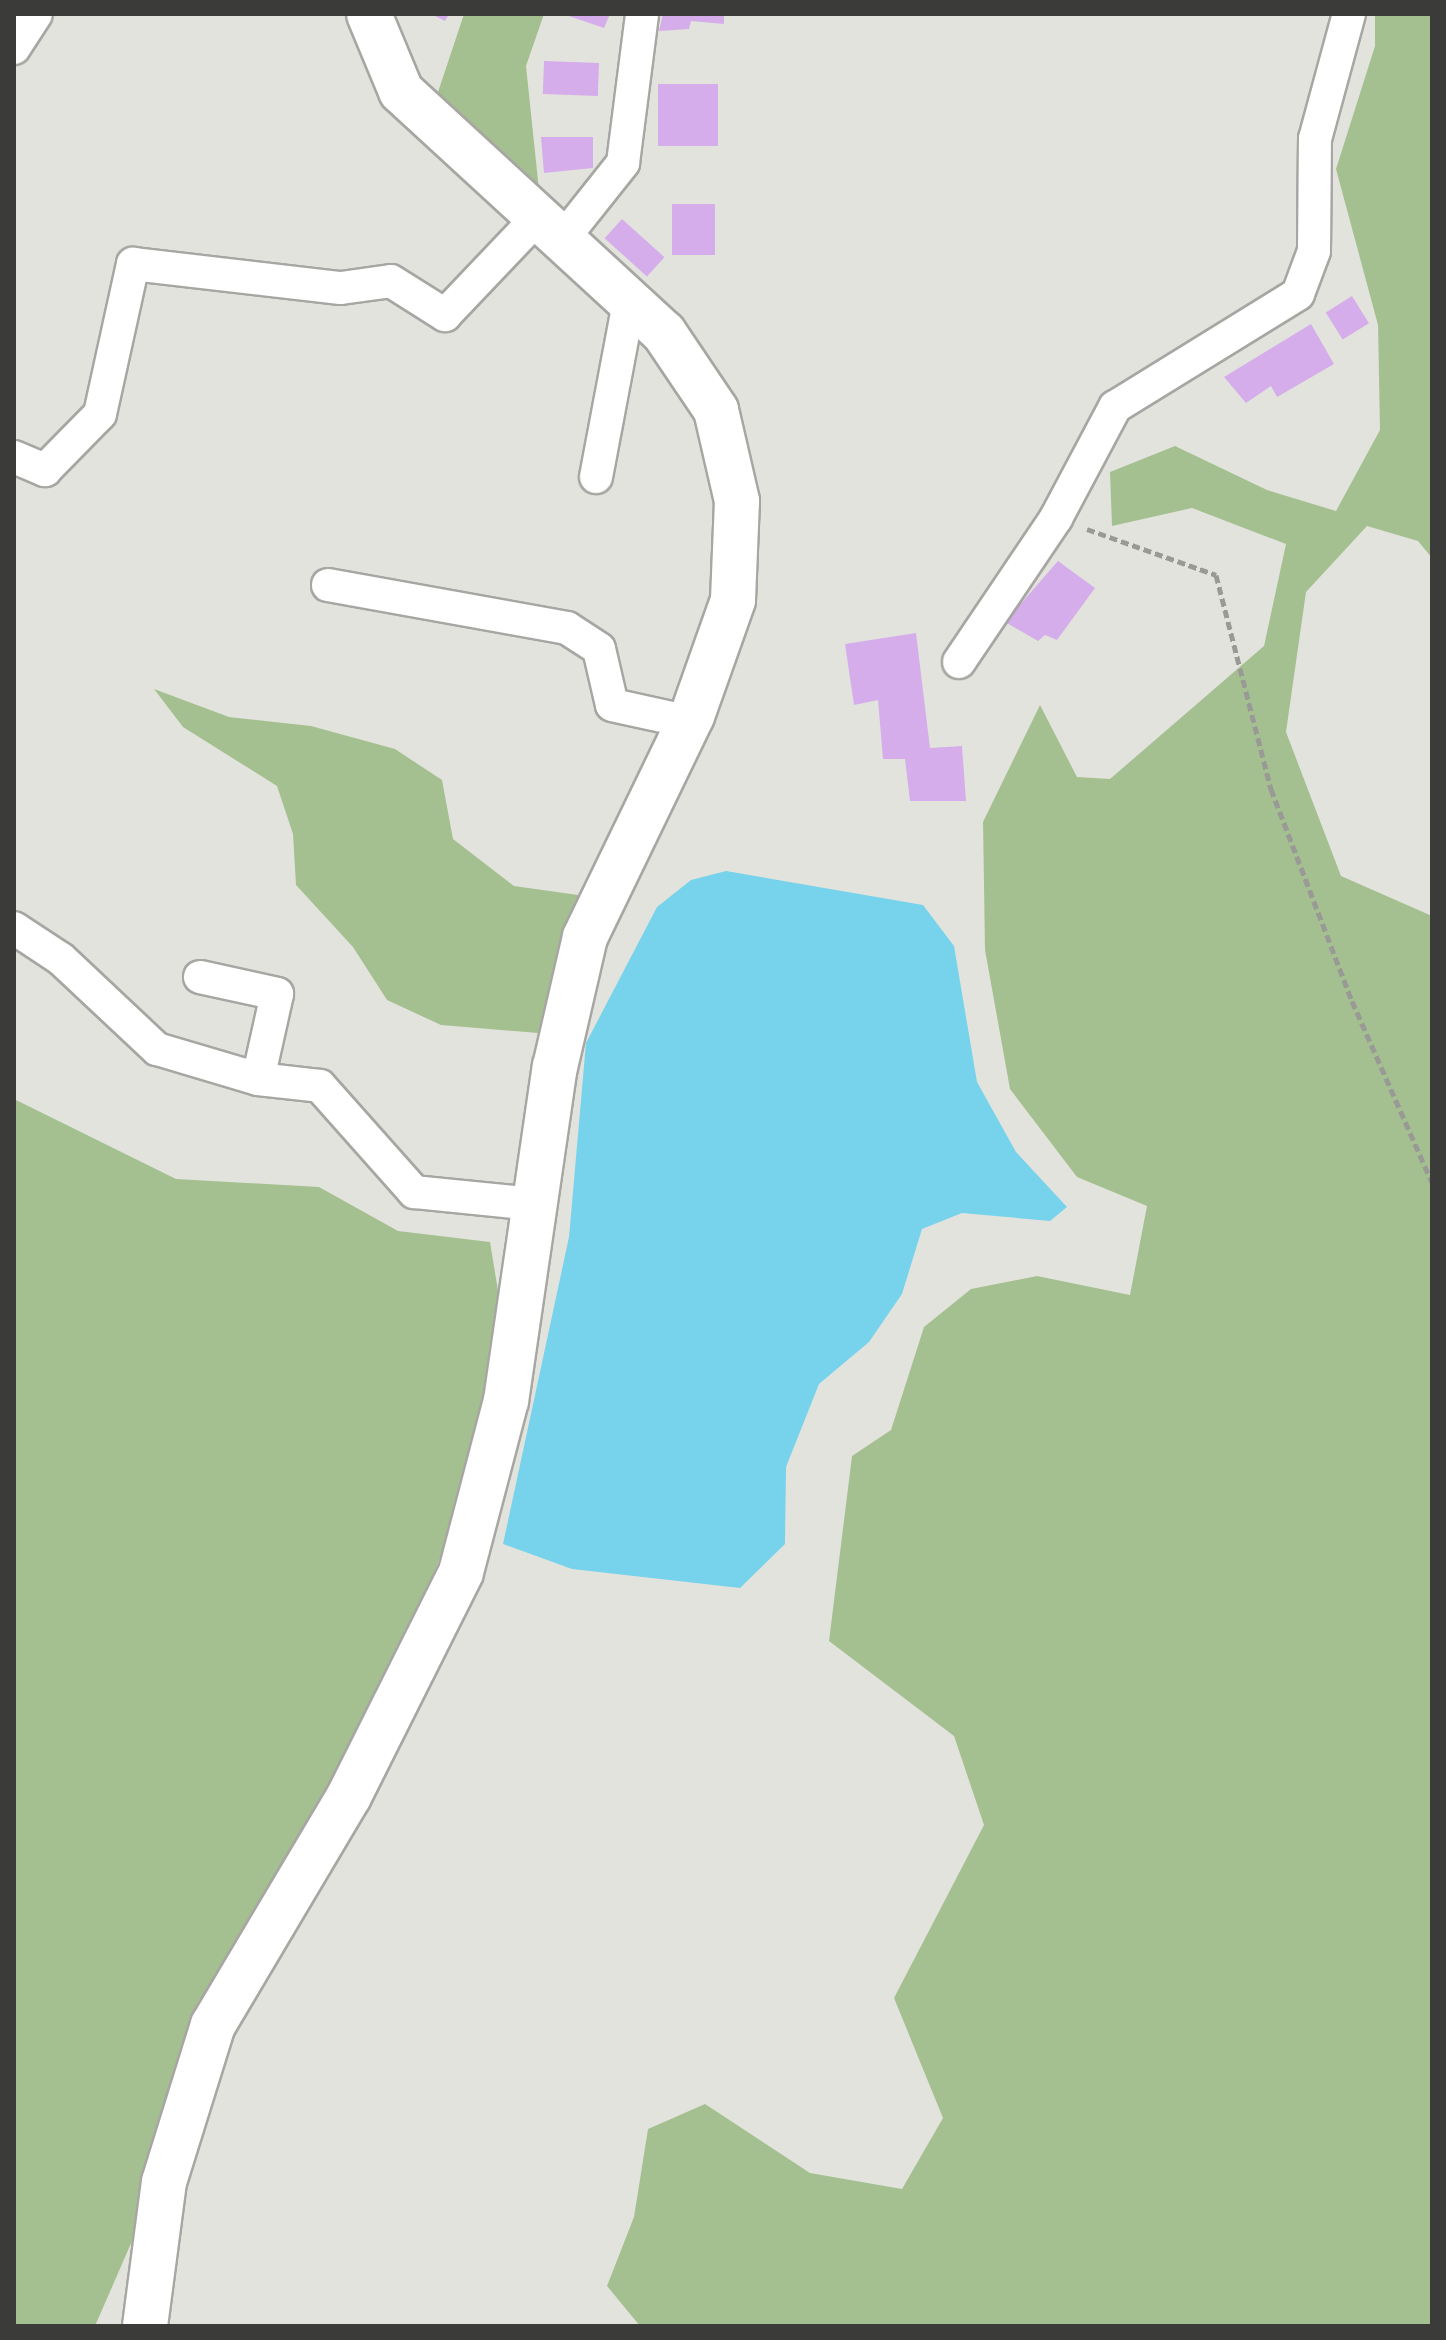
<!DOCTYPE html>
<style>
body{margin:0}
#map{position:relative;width:1446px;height:2340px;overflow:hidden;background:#e3e3de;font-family:Arial,sans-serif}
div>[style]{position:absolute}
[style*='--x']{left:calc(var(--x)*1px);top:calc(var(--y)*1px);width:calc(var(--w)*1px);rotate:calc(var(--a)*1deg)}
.green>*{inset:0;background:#a5c090}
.water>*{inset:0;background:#76d3eb}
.building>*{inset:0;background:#d5adea;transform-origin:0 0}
.path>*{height:5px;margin-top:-2.5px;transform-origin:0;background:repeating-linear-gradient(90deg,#999995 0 8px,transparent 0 12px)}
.roads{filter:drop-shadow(2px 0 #a7a6a2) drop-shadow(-2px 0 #a7a6a2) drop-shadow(0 2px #a7a6a2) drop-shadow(0 -2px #a7a6a2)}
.street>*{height:32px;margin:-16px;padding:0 16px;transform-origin:16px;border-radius:16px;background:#fff}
.secondary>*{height:44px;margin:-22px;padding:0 22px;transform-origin:22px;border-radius:22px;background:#fff}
span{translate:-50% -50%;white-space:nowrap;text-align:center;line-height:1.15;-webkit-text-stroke:6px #f1f0eb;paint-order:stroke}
.frame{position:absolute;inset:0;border:16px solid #3b3b39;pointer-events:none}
</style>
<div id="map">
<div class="green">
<div style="clip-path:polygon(464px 14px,544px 14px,526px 66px,539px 190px,436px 98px)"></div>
<div style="clip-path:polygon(1375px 14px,1432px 14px,1432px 558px,1418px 541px,1367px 526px,1306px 592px,1286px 732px,1341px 876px,1432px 916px,1432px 2326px,640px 2326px,607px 2286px,634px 2217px,648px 2129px,705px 2104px,810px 2173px,902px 2189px,943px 2118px,894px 1998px,984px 1825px,954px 1736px,829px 1641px,852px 1456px,891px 1430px,924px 1327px,971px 1289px,1037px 1276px,1130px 1295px,1147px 1206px,1077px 1177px,1010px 1089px,985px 950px,983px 822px,1040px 705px,1077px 777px,1110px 779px,1264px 646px,1286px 544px,1192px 508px,1112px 526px,1110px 472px,1175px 446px,1267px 490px,1336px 511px,1380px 430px,1378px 325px,1336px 169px,1375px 46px)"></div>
<div style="clip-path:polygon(154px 689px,229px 717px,311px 726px,395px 749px,442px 780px,453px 839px,514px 886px,621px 901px,562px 1035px,441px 1025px,387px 1000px,353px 947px,296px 885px,293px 834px,277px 786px,183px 727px)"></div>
<div style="clip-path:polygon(14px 1099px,176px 1179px,319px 1187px,398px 1231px,490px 1242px,511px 1370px,397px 1670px,262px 1943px,95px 2326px,14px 2326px)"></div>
</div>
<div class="water">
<div style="clip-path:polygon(726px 871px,923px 905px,954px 946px,977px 1082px,1016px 1152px,1067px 1207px,1050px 1221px,962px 1213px,922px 1229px,902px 1294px,869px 1342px,819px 1384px,786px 1467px,785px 1544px,740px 1588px,572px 1569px,503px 1544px,569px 1237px,586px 1043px,657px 907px,691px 880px)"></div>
</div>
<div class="building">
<div style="clip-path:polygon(431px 14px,449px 14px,445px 21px)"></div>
<div style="clip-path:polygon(563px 14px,610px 14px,604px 28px)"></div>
<div style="clip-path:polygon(663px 14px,724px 14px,724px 24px,691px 21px,689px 29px,659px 31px)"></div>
<div style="left:544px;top:61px;width:55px;height:33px;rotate:2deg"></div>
<div style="left:658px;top:84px;width:60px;height:62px"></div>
<div style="clip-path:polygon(541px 137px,593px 137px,593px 168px,544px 173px)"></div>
<div style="left:715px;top:204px;width:51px;height:43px;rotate:90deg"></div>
<div style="left:622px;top:219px;width:57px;height:26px;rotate:42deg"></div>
<div style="left:1352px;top:296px;width:32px;height:31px;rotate:58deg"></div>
<div style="clip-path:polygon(1311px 324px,1334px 364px,1277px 397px,1271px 386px,1246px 403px,1224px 377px)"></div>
<div style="clip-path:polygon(1058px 561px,1095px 588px,1057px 640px,1045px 635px,1038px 641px,1005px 622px)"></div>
<div style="clip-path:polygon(916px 633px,930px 748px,962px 746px,966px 801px,910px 801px,905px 759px,883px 759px,878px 700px,854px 705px,845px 644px)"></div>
</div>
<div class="path">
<div style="--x:1087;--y:529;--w:137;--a:19.6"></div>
<div style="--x:1216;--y:575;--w:221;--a:75.6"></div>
<div style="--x:1271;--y:789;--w:227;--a:69.1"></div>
<div style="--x:1352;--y:1001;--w:198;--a:66.2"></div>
</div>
<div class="roads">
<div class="street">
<div style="--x:14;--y:48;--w:40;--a:-57.1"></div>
<div style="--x:561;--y:241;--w:100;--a:-51.5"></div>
<div style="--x:623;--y:163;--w:150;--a:-82.7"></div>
<div style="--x:14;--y:457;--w:34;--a:23"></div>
<div style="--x:45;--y:470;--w:78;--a:-45.5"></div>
<div style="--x:100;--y:414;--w:154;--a:-77.6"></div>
<div style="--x:133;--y:264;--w:209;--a:6.6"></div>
<div style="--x:341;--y:288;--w:50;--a:-8"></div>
<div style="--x:391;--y:281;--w:64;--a:32.2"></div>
<div style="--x:445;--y:315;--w:132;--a:-46.5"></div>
<div style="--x:596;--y:477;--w:178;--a:-79.3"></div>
<div style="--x:328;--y:585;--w:243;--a:10.2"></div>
<div style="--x:567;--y:628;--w:38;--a:33"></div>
<div style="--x:599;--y:649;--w:57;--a:76.9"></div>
<div style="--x:612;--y:705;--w:79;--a:12.4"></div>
<div style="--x:959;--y:662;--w:174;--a:-56"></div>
<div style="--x:1056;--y:518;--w:126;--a:-62"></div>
<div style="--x:1115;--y:407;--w:215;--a:-31.7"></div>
<div style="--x:1298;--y:294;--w:46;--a:-69.6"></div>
<div style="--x:1314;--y:251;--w:112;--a:-89.5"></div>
<div style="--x:1315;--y:139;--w:130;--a:-74.8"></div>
<div style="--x:14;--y:928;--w:56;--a:33.4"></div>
<div style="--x:61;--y:959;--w:132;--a:43.2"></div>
<div style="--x:157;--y:1049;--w:105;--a:16.5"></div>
<div style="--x:258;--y:1079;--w:62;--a:6.4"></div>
<div style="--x:320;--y:1086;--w:142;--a:48.4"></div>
<div style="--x:414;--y:1192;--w:122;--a:5.7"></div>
<div style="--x:200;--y:977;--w:79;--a:12.4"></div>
<div style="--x:277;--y:994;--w:87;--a:102.6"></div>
</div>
<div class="secondary">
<div style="--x:145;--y:2326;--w:145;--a:-82.5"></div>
<div style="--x:164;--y:2182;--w:164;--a:-72.7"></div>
<div style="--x:213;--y:2025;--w:266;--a:-59.3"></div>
<div style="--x:349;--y:1796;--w:250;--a:-63.4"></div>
<div style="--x:461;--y:1572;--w:177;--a:-75.3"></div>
<div style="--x:506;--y:1401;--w:338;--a:-81.7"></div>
<div style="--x:555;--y:1067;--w:133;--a:-77"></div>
<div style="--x:585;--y:937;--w:246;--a:-64.2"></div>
<div style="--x:692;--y:716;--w:123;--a:-70.5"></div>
<div style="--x:733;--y:600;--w:99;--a:-87.7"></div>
<div style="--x:737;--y:501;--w:93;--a:-103"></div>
<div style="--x:716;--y:410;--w:93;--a:-124"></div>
<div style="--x:664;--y:333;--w:357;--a:-137.4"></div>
<div style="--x:401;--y:91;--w:83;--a:-112.6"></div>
</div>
</div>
<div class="frame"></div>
</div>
